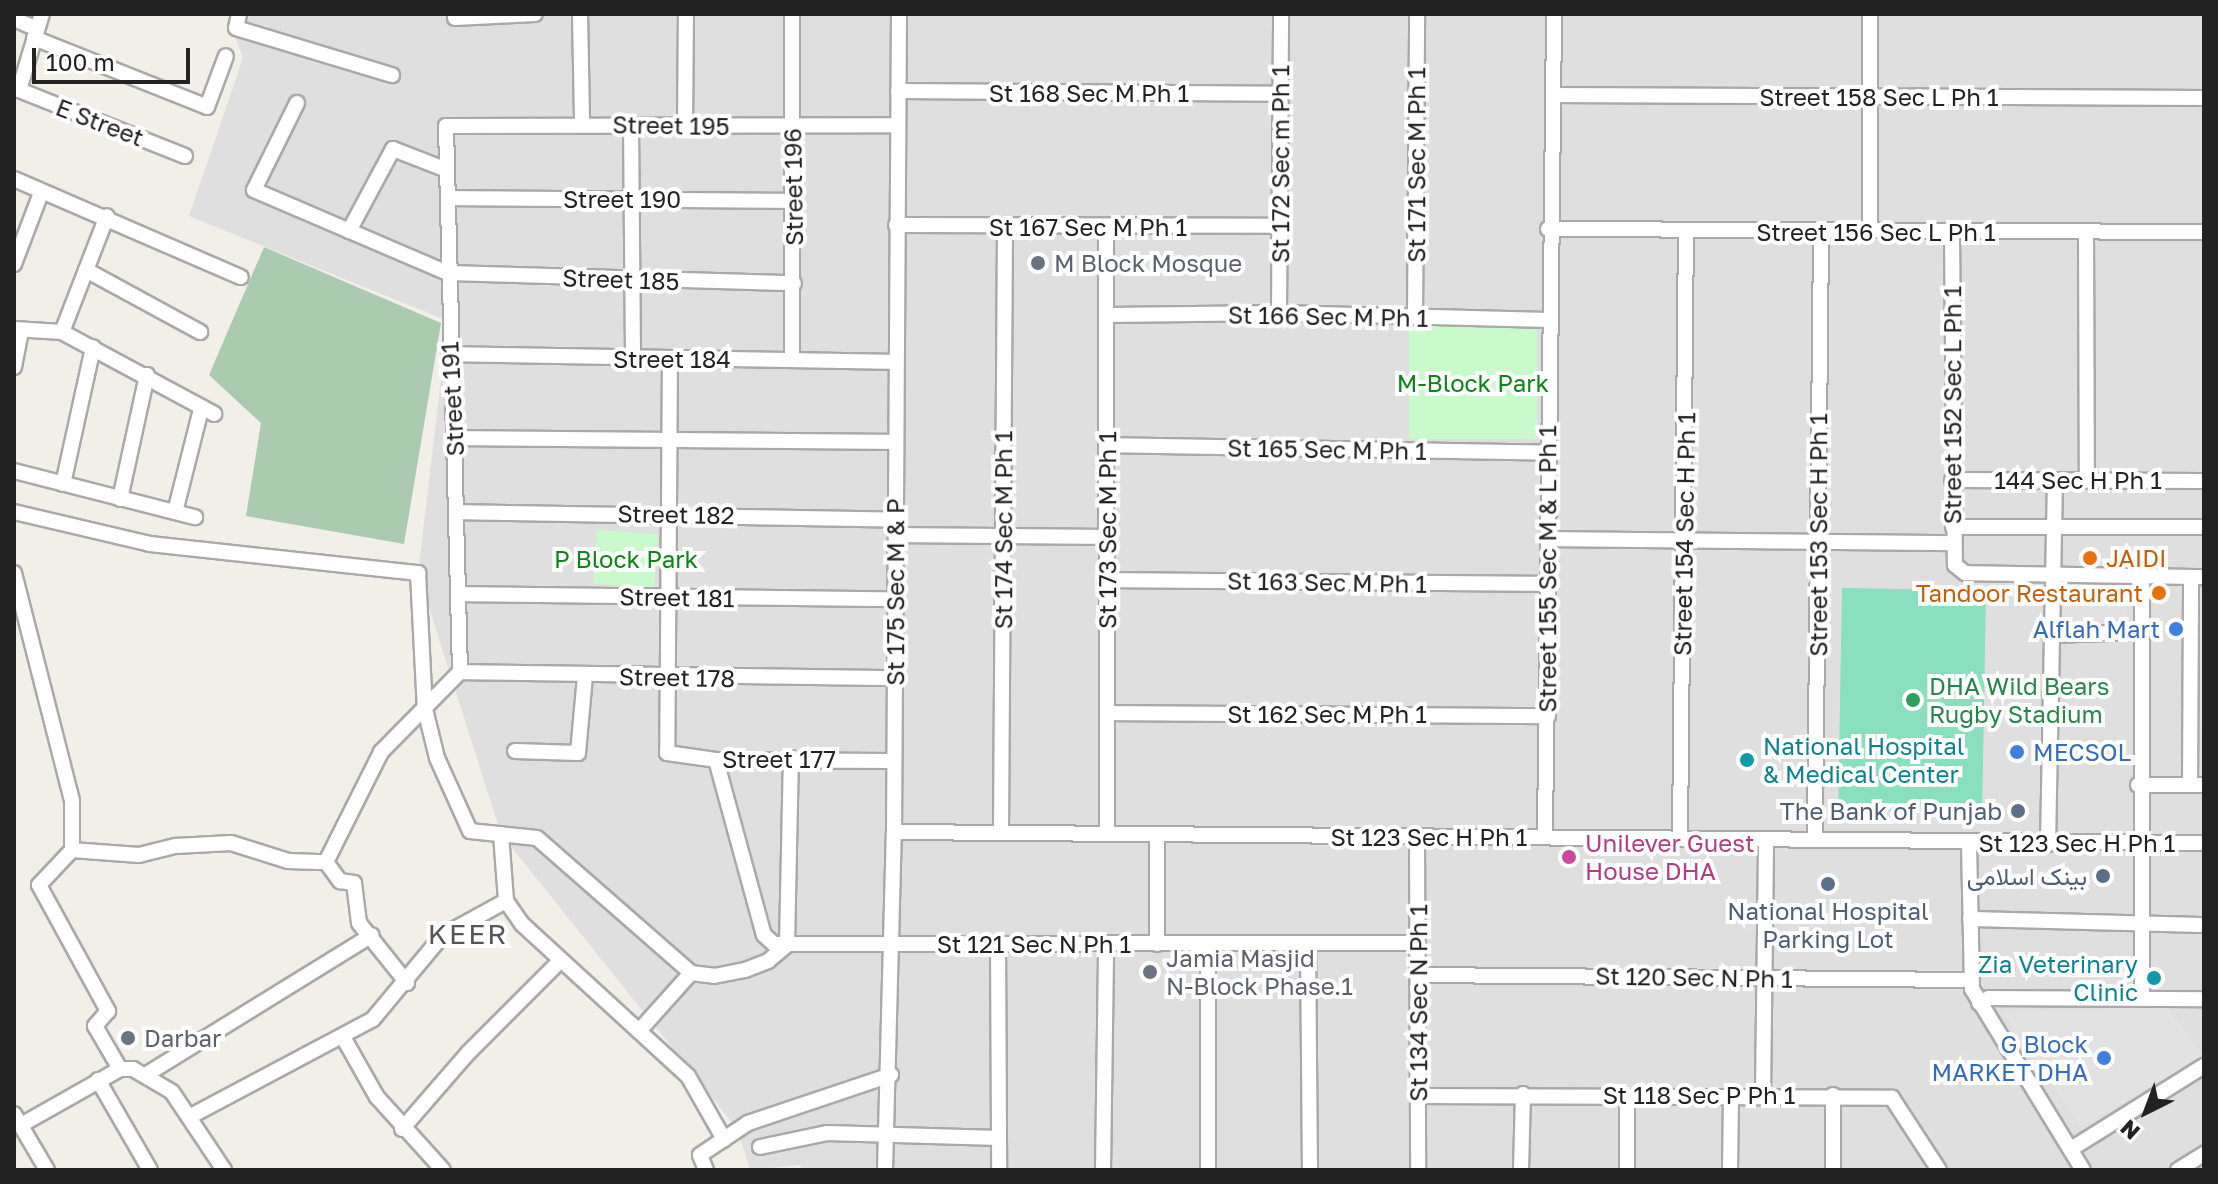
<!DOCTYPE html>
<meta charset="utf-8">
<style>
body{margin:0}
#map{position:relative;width:2218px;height:1184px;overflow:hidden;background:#f2efe9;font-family:"Golos Text",Vazirmatn,sans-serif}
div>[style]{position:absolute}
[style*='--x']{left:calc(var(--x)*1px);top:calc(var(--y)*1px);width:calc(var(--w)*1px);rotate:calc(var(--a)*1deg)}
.residential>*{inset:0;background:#e0dfdf}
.cemetery>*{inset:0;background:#aacbaf}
.park>*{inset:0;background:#c8facc;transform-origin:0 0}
.pitch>*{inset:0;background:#88e0be;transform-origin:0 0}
.parking>*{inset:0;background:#e2e2e2;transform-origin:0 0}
.roads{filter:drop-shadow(2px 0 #a9a9a9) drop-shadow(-2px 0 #a9a9a9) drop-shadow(0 2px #a9a9a9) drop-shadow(0 -2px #a9a9a9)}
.minor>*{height:14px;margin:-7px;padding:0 7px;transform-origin:7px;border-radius:7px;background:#fff}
.dots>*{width:22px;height:22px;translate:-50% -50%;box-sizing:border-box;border:4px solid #fff;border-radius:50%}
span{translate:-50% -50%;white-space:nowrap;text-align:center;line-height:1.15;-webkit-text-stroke:8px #fff;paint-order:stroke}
.street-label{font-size:24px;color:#222}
.worship-label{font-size:24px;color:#5b616d}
.left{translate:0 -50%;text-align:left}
.park-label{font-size:24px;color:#0c8416}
.food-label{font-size:24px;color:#c56008}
.right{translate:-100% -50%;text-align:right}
.shop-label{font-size:24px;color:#366cbe}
.leisure-label{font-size:24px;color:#27864d}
.culture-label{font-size:24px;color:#0d838f}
.service-label{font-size:24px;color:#4e5e75}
.hotel-label{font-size:24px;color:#b23c85}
.quarter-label{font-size:28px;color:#555;letter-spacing:2px}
.frame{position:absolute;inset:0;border:16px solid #222;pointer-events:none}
.north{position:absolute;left:2106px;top:1072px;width:80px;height:80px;-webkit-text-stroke:6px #fff;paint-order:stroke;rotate:222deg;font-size:22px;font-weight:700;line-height:32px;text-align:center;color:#222}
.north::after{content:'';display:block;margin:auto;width:28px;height:36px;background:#222;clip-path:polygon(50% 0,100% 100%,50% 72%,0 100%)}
.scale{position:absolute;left:32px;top:48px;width:158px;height:36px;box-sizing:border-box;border:4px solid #222;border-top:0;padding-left:10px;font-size:24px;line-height:28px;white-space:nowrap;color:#222;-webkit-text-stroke:6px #fff;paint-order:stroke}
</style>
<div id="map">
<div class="residential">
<div style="clip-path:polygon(239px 14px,2204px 14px,2204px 1170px,802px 1170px,800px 1165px,750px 1170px,738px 1130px,501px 834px,418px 573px,448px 321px,189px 216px,243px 58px,235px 36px)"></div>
</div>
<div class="cemetery">
<div style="clip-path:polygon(264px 247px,441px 323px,404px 544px,246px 516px,261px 423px,209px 375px)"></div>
</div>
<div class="park">
<div style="left:1409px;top:326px;width:128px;height:113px"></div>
<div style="left:597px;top:530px;width:61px;height:54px;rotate:4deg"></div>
</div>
<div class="pitch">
<div style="left:1842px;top:588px;width:144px;height:222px;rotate:1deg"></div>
</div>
<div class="parking">
<div style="left:2057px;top:578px;width:70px;height:49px"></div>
<div style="left:2195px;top:579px;width:9px;height:150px"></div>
<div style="clip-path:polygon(2167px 1008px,2204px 1056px,2081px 1126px,2002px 1012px)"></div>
</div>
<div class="roads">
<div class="minor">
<div style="--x:239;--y:14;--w:14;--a:102"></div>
<div style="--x:236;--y:28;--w:163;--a:16.8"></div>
<div style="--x:580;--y:14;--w:109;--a:88.9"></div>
<div style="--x:792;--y:14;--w:345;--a:90"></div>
<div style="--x:1870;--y:14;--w:216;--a:90"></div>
<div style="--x:455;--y:18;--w:80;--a:-2.9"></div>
<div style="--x:14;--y:19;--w:25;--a:23"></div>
<div style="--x:34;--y:38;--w:186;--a:21.7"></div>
<div style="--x:207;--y:107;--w:54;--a:-69.6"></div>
<div style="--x:14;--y:88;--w:184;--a:21.7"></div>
<div style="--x:19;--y:90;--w:79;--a:-73.2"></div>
<div style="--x:898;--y:91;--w:382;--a:0.4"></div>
<div style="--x:1553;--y:95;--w:651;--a:0.26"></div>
<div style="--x:297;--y:103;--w:97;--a:116.3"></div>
<div style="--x:254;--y:190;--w:211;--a:23.2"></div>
<div style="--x:448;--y:273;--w:346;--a:1.7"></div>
<div style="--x:631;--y:124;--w:236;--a:89.5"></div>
<div style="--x:685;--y:125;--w:111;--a:-89.5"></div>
<div style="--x:14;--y:179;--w:247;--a:23.4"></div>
<div style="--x:449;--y:198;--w:345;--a:0.5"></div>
<div style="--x:896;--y:225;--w:383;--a:0.1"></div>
<div style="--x:1106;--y:227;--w:607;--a:89.91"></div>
<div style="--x:1548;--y:229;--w:656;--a:0.26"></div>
<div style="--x:349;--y:231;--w:93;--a:-61.8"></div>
<div style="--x:393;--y:149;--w:58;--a:21.3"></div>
<div style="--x:1952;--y:232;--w:333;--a:89.5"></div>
<div style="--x:1955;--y:565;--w:13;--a:39"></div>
<div style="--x:1965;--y:573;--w:239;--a:1"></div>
<div style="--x:2086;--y:234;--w:246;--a:89.8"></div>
<div style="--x:14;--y:264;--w:76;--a:-69.2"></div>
<div style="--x:86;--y:270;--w:130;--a:28.5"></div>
<div style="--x:1279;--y:313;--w:299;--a:-89.6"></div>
<div style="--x:1108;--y:315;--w:171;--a:-0.7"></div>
<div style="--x:1279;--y:313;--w:269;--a:1.5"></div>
<div style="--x:1415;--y:317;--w:303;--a:-89.6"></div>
<div style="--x:14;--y:329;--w:48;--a:3.6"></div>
<div style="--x:62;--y:332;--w:173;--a:28.3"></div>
<div style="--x:62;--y:332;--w:124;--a:-68.8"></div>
<div style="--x:449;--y:354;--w:446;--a:1"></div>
<div style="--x:670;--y:360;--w:393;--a:90.4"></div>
<div style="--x:667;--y:753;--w:49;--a:8.1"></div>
<div style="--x:716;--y:760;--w:176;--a:0.3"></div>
<div style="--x:14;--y:367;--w:37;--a:-79"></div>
<div style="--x:454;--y:438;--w:441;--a:0.5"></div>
<div style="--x:1107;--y:445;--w:440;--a:1"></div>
<div style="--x:14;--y:471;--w:187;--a:14.3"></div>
<div style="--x:1952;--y:480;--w:252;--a:0.2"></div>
<div style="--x:63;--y:484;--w:140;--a:-77.6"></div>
<div style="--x:120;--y:499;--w:127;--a:-77.7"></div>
<div style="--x:14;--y:512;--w:140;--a:13.2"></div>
<div style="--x:150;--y:544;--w:270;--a:6.2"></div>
<div style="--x:418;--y:573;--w:136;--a:87.1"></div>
<div style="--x:425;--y:709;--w:50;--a:76.2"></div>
<div style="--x:437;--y:758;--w:80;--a:65.7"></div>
<div style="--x:470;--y:831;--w:67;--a:6"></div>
<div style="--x:537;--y:838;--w:205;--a:41.2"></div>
<div style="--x:691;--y:973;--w:23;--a:7"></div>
<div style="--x:714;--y:976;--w:32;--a:-11"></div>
<div style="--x:745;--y:970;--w:25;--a:-21"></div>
<div style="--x:768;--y:961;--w:25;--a:-40"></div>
<div style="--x:787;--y:945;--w:187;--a:-88.8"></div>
<div style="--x:175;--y:512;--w:106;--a:-75.8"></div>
<div style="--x:457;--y:512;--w:438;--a:1"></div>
<div style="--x:1953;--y:527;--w:251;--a:0"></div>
<div style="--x:896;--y:535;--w:211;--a:0.5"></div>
<div style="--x:1548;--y:539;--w:405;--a:0.6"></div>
<div style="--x:14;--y:573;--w:235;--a:75.7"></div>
<div style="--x:72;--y:801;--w:49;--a:90"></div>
<div style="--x:72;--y:850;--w:48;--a:133.3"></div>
<div style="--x:39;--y:885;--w:144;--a:61.3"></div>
<div style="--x:108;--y:1011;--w:20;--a:131"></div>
<div style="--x:95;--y:1026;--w:50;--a:59.8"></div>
<div style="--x:1107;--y:580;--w:441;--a:0.5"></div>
<div style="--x:460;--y:594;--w:433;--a:0.7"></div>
<div style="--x:2050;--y:635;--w:88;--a:-2"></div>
<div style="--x:460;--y:672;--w:546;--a:-91.47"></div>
<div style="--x:446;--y:126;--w:452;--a:-0.1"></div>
<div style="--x:460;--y:672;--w:434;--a:0.8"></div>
<div style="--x:1107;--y:713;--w:441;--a:0.4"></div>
<div style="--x:515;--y:751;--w:63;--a:1.8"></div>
<div style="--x:578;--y:753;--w:77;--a:-84.8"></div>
<div style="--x:716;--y:760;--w:181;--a:74.7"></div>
<div style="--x:764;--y:935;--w:13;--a:42"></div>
<div style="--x:774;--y:944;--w:644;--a:-0.09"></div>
<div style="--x:2138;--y:785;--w:66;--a:0"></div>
<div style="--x:2190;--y:785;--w:208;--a:-89.7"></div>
<div style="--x:894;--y:832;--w:1310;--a:0.48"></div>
<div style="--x:1001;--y:832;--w:605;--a:-89.62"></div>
<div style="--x:501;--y:834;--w:67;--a:85.7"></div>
<div style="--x:506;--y:901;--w:28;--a:55"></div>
<div style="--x:522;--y:924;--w:225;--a:42.5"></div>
<div style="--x:688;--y:1076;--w:73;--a:60.3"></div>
<div style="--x:1545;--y:836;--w:822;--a:-89.37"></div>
<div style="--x:1417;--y:837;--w:333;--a:89.8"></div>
<div style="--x:1815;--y:838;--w:606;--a:-89.43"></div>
<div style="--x:1680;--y:839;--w:609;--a:-89.44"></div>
<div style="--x:1969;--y:843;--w:146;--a:88.8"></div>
<div style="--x:1972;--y:989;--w:212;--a:58.5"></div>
<div style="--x:2048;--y:844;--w:364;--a:-88.9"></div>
<div style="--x:72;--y:850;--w:67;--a:4.3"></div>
<div style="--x:139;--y:855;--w:38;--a:-14"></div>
<div style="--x:176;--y:846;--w:55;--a:-3.1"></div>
<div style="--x:231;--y:843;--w:60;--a:17.5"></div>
<div style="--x:288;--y:861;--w:38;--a:2"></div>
<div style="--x:326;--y:862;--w:123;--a:-63.4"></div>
<div style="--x:381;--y:752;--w:112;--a:-45.4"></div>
<div style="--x:326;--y:862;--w:24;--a:54"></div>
<div style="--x:340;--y:881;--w:14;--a:8"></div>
<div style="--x:354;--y:883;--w:40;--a:82.9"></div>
<div style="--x:359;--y:923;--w:77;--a:51.3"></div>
<div style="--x:1970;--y:919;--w:234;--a:1.5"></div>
<div style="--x:998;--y:943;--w:227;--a:89.7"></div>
<div style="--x:1208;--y:943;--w:227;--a:90"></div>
<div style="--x:1308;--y:943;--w:227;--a:89.5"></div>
<div style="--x:1157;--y:944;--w:107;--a:-90"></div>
<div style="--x:1418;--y:975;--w:552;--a:0.52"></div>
<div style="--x:2142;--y:999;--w:424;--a:-90"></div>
<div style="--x:1979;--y:1003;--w:11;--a:-27"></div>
<div style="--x:1989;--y:998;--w:215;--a:0.3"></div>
<div style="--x:639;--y:1031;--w:78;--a:-48.1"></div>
<div style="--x:343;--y:1037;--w:69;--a:60.5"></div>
<div style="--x:377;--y:1097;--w:98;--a:47.9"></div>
<div style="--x:147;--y:1074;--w:264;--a:-31.7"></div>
<div style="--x:98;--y:1080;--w:104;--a:60"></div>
<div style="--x:1763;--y:1094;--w:254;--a:-89.3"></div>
<div style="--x:1833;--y:1095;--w:75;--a:90"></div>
<div style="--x:1419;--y:1096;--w:473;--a:0.2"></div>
<div style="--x:1892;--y:1098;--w:86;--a:56.9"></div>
<div style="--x:14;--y:1114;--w:65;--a:59.5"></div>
<div style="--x:189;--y:1117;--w:208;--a:-28"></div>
<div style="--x:373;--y:1019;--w:108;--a:-50.3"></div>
<div style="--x:442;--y:936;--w:73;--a:-28.7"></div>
<div style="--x:21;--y:1125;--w:114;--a:-29.5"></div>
<div style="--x:120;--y:1069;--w:13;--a:0"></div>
<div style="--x:133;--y:1069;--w:45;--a:30.5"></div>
<div style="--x:172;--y:1092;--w:94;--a:56.3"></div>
<div style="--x:402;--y:1129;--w:101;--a:-49"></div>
<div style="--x:468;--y:1053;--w:129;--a:-45"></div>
<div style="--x:760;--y:1147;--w:68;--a:-11.8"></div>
<div style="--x:827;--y:1133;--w:172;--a:1.7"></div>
<div style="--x:2071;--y:1149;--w:157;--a:-32"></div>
<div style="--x:706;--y:1170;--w:16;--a:-112"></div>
<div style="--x:700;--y:1155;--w:58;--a:-33.7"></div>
<div style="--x:748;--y:1123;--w:151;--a:-18.6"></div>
<div style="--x:885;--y:1170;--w:338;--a:-88.5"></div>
<div style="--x:894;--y:832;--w:818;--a:-89.65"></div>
<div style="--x:1103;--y:1170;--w:225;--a:-89.2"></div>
<div style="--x:1521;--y:1170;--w:76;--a:-88.5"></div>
<div style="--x:1627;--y:1170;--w:74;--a:-90"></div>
<div style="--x:1730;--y:1170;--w:73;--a:-89.2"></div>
<div style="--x:2178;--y:1170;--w:31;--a:-32"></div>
</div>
</div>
<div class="dots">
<div style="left:1038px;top:263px;background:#6b7280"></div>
<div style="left:2090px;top:558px;background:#e8710a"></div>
<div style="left:2159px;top:593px;background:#e8710a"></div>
<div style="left:2176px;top:629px;background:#3f7fe0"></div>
<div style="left:1913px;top:700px;background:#2e9e5b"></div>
<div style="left:2017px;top:752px;background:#3f7fe0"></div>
<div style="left:1747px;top:760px;background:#0f9aa8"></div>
<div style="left:2018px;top:811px;background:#5c6f8a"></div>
<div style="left:1569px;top:857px;background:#d1479c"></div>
<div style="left:2103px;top:876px;background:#5c6f8a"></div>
<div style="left:1828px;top:884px;background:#5c6f8a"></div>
<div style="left:1150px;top:972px;background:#6b7280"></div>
<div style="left:2154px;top:978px;background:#0f9aa8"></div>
<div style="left:128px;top:1038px;background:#6b7280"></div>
<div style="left:2104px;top:1058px;background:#3f7fe0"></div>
</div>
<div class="street-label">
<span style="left:1089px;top:93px">St 168 Sec M Ph 1</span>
<span style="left:1879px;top:97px">Street 158 Sec L Ph 1</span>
<span style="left:100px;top:122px;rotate:21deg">E Street</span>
<span style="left:671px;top:125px;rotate:1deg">Street 195</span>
<span style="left:1280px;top:164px;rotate:-90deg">St 172 Sec m Ph 1</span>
<span style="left:1416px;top:165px;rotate:-90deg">St 171 Sec M Ph 1</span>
<span style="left:793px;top:187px;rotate:-91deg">Street 196</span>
<span style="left:622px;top:199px">Street 190</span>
<span style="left:1088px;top:227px">St 167 Sec M Ph 1</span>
<span style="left:1876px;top:232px">Street 156 Sec L Ph 1</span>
<span style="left:621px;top:279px;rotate:2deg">Street 185</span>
<span style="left:1328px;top:316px;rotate:1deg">St 166 Sec M Ph 1</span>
<span style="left:672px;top:359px">Street 184</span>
<span style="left:452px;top:399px;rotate:-93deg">Street 191</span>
<span style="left:1952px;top:405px;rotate:-90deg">Street 152 Sec L Ph 1</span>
<span style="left:1327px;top:449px;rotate:1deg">St 165 Sec M Ph 1</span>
<span style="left:2078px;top:480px">144 Sec H Ph 1</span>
<span style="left:676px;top:514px;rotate:1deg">Street 182</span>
<span style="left:1003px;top:530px;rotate:-90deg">St 174 Sec M Ph 1</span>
<span style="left:1107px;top:530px;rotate:-90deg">St 173 Sec M Ph 1</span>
<span style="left:1684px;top:534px;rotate:-89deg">Street 154 Sec H Ph 1</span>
<span style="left:1818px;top:535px;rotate:-90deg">Street 153 Sec H Ph 1</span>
<span style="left:1547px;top:569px;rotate:-90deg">Street 155 Sec M &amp; L Ph 1</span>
<span style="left:1327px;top:582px;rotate:1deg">St 163 Sec M Ph 1</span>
<span style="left:895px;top:592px;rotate:-90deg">St 175 Sec M &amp; P</span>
<span style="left:677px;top:597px;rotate:1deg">Street 181</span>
<span style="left:677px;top:677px;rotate:1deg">Street 178</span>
<span style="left:1327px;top:714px">St 162 Sec M Ph 1</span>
<span style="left:779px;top:759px">Street 177</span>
<span style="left:1429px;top:837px">St 123 Sec H Ph 1</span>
<span style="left:2077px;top:843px">St 123 Sec H Ph 1</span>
<span style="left:1034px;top:944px">St 121 Sec N Ph 1</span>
<span style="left:1694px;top:977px;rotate:1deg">St 120 Sec N Ph 1</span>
<span style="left:1418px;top:1003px;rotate:-90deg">St 134 Sec N Ph 1</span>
<span style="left:1699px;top:1095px">St 118 Sec P Ph 1</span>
</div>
<div class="worship-label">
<span class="left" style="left:1054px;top:263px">M Block Mosque</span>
<span class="left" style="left:1166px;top:972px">Jamia Masjid<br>N-Block Phase.1</span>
<span class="left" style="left:144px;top:1038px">Darbar</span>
</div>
<div class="park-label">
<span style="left:1473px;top:383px">M-Block Park</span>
<span style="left:626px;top:559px">P Block Park</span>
</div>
<div class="food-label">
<span class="left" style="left:2106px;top:558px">JAIDI</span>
<span class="right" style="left:2143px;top:593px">Tandoor Restaurant</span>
</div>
<div class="shop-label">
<span class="right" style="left:2160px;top:629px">Alflah Mart</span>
<span class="left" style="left:2033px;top:752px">MECSOL</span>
<span class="right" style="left:2088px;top:1058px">G Block<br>MARKET DHA</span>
</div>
<div class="leisure-label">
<span class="left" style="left:1929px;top:700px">DHA Wild Bears<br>Rugby Stadium</span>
</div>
<div class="culture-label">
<span class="left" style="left:1763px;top:760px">National Hospital<br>&amp; Medical Center</span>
<span class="right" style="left:2138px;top:978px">Zia Veterinary<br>Clinic</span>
</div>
<div class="service-label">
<span class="right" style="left:2002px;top:811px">The Bank of Punjab</span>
<span class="right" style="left:2087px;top:876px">بینک اسلامی</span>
<span style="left:1828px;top:925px">National Hospital<br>Parking Lot</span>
</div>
<div class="hotel-label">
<span class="left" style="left:1585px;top:857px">Unilever Guest<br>House DHA</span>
</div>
<div class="quarter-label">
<span style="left:468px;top:934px">KEER</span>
</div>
<div class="frame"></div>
<div class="north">N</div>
<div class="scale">100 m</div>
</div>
